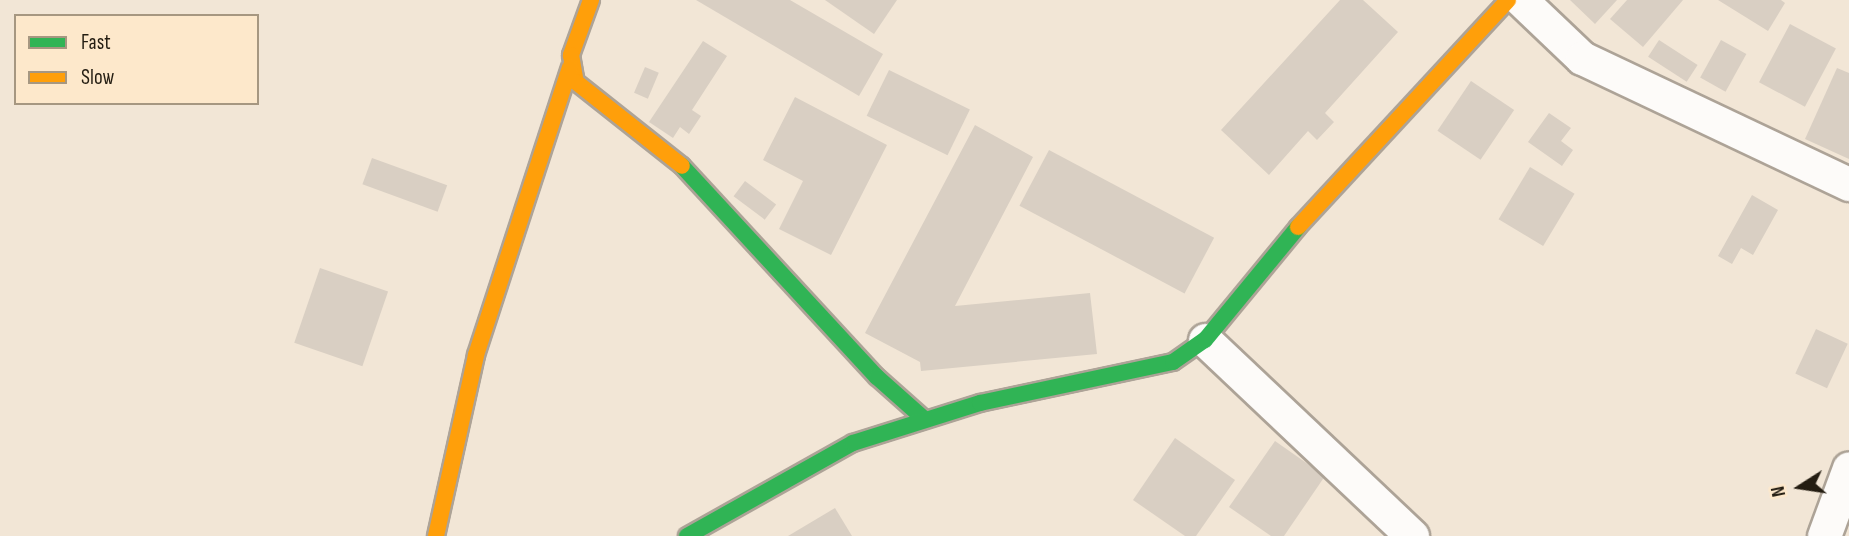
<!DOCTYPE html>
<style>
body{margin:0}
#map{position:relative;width:1849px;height:536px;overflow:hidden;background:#f2e6d6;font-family:"Sofia Sans Condensed",sans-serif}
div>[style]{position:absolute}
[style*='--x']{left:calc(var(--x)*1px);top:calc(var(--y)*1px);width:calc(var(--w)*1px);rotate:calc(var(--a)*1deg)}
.building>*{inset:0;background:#d9cfc3;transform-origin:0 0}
.roads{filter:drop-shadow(2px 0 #ada397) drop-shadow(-2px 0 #ada397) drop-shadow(0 2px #ada397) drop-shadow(0 -2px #ada397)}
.street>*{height:33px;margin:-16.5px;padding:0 16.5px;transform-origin:16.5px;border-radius:16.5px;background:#fdfbf9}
.fast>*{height:16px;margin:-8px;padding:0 8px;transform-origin:8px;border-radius:8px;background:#30b455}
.slow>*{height:16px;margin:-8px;padding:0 8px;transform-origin:8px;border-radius:8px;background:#ff9f0a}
span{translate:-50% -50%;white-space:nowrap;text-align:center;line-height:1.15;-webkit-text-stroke:5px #fde8cb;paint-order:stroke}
.legend{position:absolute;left:14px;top:14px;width:245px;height:91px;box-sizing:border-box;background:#fde8cb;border:2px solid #a69781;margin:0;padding:9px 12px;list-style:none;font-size:21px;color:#241d12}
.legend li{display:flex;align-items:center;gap:14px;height:35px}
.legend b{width:35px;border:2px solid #a69781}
.north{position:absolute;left:1765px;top:452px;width:70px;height:70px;-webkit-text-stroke:5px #fde8cb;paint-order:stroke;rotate:258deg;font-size:19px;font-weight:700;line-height:28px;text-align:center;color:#241d12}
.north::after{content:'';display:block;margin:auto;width:24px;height:32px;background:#241d12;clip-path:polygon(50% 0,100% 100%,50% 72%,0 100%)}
</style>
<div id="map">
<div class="building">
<div style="clip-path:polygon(696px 0,790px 0,883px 54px,859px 96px)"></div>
<div style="clip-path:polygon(825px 0,897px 0,874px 34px)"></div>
<div style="clip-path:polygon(1340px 0,1363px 0,1398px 32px,1325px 113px,1334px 122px,1317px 140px,1308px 131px,1269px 175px,1221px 130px)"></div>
<div style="clip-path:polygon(1570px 0,1617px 0,1595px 24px)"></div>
<div style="clip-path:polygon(1627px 0,1683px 0,1643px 47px,1610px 19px)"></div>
<div style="clip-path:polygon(1718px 0,1781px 0,1785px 3px,1768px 31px)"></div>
<div style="left:1790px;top:24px;width:52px;height:66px;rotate:28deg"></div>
<div style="left:1659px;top:40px;width:46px;height:20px;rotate:33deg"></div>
<div style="left:1721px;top:40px;width:29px;height:43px;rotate:29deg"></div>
<div style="clip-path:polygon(703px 41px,727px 56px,692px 110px,701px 116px,689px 134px,680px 127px,673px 138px,649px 122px)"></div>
<div style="left:645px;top:67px;width:15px;height:28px;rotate:23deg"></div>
<div style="clip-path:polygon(1837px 68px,1849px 73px,1849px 159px,1805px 139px)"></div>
<div style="left:889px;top:70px;width:90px;height:51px;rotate:26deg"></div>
<div style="left:1471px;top:81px;width:52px;height:60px;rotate:34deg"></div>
<div style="clip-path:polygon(795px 97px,887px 145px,831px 255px,779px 229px,803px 181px,763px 160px)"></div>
<div style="clip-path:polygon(1549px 113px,1571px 128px,1561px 141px,1573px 150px,1562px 166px,1528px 142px)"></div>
<div style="clip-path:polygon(975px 125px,1033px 157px,955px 306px,1090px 293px,1097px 354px,921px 371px,920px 362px,865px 333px)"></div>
<div style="left:1049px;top:150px;width:187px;height:63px;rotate:28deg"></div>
<div style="left:372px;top:158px;width:80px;height:28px;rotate:20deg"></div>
<div style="left:1530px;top:167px;width:52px;height:61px;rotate:31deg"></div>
<div style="left:745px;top:181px;width:39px;height:19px;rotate:37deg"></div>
<div style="clip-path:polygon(1752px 195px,1778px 210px,1753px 255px,1741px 248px,1732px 264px,1718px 256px)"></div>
<div style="left:320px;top:268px;width:72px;height:79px;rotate:19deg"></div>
<div style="left:1816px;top:329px;width:35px;height:49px;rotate:25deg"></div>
<div style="clip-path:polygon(1175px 438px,1235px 480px,1196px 536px,1185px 536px,1133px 500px)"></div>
<div style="clip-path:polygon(1275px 441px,1325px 476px,1284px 536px,1271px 536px,1229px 507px)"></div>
<div style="clip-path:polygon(835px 508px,852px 536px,788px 536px)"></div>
</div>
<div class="roads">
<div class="street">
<div style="--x:1521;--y:0;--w:84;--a:43.6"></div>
<div style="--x:1582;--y:58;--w:295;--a:25.3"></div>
<div style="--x:1205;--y:340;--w:285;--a:43.4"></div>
<div style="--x:1824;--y:536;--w:72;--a:-69.8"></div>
</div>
<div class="fast">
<div style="--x:682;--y:166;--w:287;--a:47.3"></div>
<div style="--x:877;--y:377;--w:62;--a:41.7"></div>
<div style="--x:687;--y:536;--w:190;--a:-29.3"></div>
<div style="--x:853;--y:443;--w:133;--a:-17.5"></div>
<div style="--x:980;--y:403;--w:197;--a:-12"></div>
<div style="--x:1173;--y:362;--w:39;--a:-35"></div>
<div style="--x:1205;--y:340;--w:146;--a:-50.5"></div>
</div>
<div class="slow">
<div style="--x:591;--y:0;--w:59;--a:110"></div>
<div style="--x:571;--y:55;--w:27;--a:80"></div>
<div style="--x:576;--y:82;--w:135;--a:38.4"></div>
<div style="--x:1298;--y:227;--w:309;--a:-47.2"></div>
<div style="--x:436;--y:536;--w:185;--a:-77.5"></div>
<div style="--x:476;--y:355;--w:302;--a:-71.9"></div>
</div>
</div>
<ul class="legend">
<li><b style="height:9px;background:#30b455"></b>Fast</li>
<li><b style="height:9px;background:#ff9f0a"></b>Slow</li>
</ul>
<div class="north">N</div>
</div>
